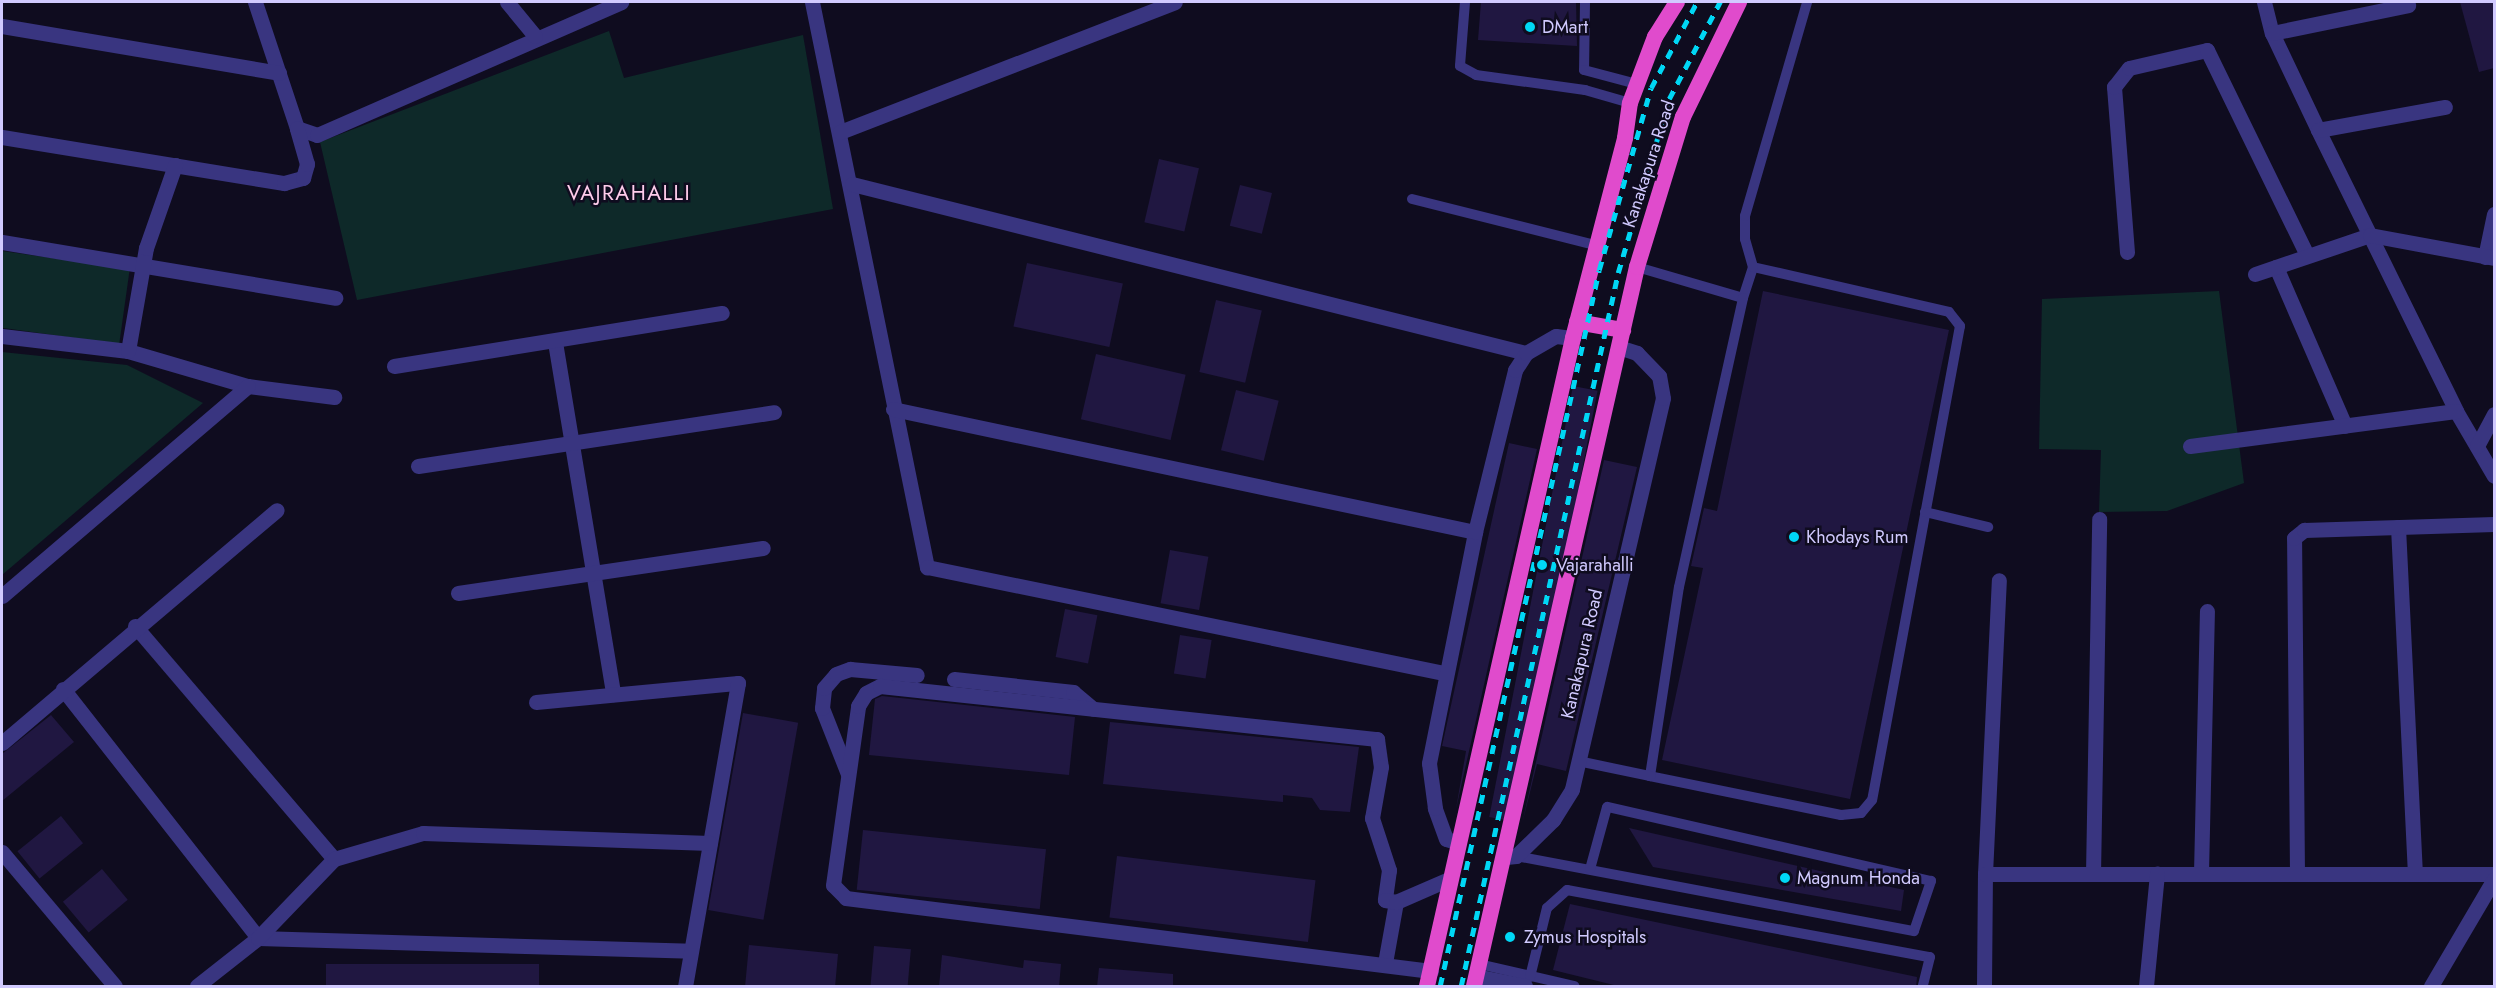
<!DOCTYPE html>
<style>
body{margin:0}
#map{position:relative;width:2496px;height:988px;overflow:hidden;background:#0f0c1f;font-family:Jost,sans-serif}
div>[style]{position:absolute}
[style*='--x']{left:calc(var(--x)*1px);top:calc(var(--y)*1px);width:calc(var(--w)*1px);rotate:calc(var(--a)*1deg)}
.green>*{inset:0;background:#0e2929;transform-origin:0 0}
.building>*{inset:0;background:#201741;transform-origin:0 0}
.service>*{height:10px;margin:-5px;padding:0 5px;transform-origin:5px;border-radius:5px;background:#393580}
.minor>*{height:15px;margin:-7.5px;padding:0 7.5px;transform-origin:7.5px;border-radius:7.5px;background:#393580}
.tertiary>*{height:15px;margin:-7.5px;padding:0 7.5px;transform-origin:7.5px;border-radius:7.5px;background:#393580}
.trunk>*{height:16px;margin:-8px;padding:0 8px;transform-origin:8px;border-radius:8px;background:#e04bcc}
.rail>*{height:4.5px;margin-top:-2.25px;transform-origin:0;background:repeating-linear-gradient(90deg,#00d7f5 0 9px,transparent 0 17px)}
.dots>*{width:16px;height:16px;translate:-50% -50%;box-sizing:border-box;border:3px solid #0f0c1f;border-radius:50%}
span{translate:-50% -50%;white-space:nowrap;text-align:center;line-height:1.15;-webkit-text-stroke:5px #0f0c1f;paint-order:stroke}
.poi-label{font-size:18px;color:#d1caff}
.left{translate:0 -50%;text-align:left}
.street-label{font-size:18px;color:#d1caff}
.quarter-label{font-size:21px;color:#ffcceb;letter-spacing:1.5px}
.frame{position:absolute;inset:0;border:3px solid #d1caff;pointer-events:none}
</style>
<div id="map">
<div class="green">
<div style="clip-path:polygon(609px 31px,624px 78px,803px 35px,833px 209px,357px 300px,320px 142px)"></div>
<div style="left:2px;top:251px;width:129px;height:76px;rotate:8deg"></div>
<div style="clip-path:polygon(2219px 291px,2244px 483px,2167px 511px,2099px 512px,2101px 450px,2039px 449px,2042px 299px)"></div>
<div style="clip-path:polygon(2px 352px,127px 365px,203px 403px,2px 575px)"></div>
</div>
<div class="building">
<div style="clip-path:polygon(1481px 2px,1576px 2px,1577px 46px,1478px 40px)"></div>
<div style="clip-path:polygon(2460px 2px,2494px 2px,2494px 68px,2479px 72px)"></div>
<div style="left:1159px;top:159px;width:41px;height:65px;rotate:13deg"></div>
<div style="left:1240px;top:185px;width:33px;height:42px;rotate:14deg"></div>
<div style="left:1027px;top:263px;width:98px;height:65px;rotate:12deg"></div>
<div style="clip-path:polygon(1763px 291px,1949px 330px,1850px 799px,1662px 760px,1703px 568px,1691px 566px,1704px 508px,1717px 511px)"></div>
<div style="left:1216px;top:300px;width:47px;height:74px;rotate:13deg"></div>
<div style="left:1096px;top:354px;width:92px;height:67px;rotate:13deg"></div>
<div style="left:1573px;top:386px;width:25px;height:439px;rotate:11deg"></div>
<div style="left:1236px;top:390px;width:44px;height:62px;rotate:14deg"></div>
<div style="clip-path:polygon(1509px 443px,1537px 449px,1456px 809px,1466px 751px,1442px 746px)"></div>
<div style="clip-path:polygon(1604px 460px,1637px 467px,1566px 771px,1537px 764px,1522px 824px)"></div>
<div style="left:1170px;top:550px;width:39px;height:54px;rotate:10deg"></div>
<div style="left:1065px;top:609px;width:33px;height:49px;rotate:11deg"></div>
<div style="left:1180px;top:635px;width:32px;height:39px;rotate:9deg"></div>
<div style="clip-path:polygon(882px 696px,1075px 717px,1069px 775px,869px 755px,875px 699px)"></div>
<div style="left:743px;top:713px;width:56px;height:200px;rotate:10deg"></div>
<div style="clip-path:polygon(51px 715px,74px 742px,2px 801px,2px 754px)"></div>
<div style="clip-path:polygon(1110px 722px,1359px 747px,1350px 812px,1320px 810px,1312px 798px,1283px 795px,1283px 802px,1103px 784px)"></div>
<div style="left:61px;top:816px;width:35px;height:56px;rotate:51deg"></div>
<div style="clip-path:polygon(1629px 828px,1904px 890px,1901px 911px,1653px 867px)"></div>
<div style="left:863px;top:830px;width:184px;height:60px;rotate:6deg"></div>
<div style="left:1117px;top:856px;width:200px;height:62px;rotate:7deg"></div>
<div style="left:102px;top:869px;width:40px;height:51px;rotate:50deg"></div>
<div style="clip-path:polygon(1570px 904px,1917px 977px,1916px 987px,1622px 987px,1553px 970px)"></div>
<div style="clip-path:polygon(749px 945px,838px 954px,835px 987px,745px 987px)"></div>
<div style="left:874px;top:946px;width:37px;height:41px;rotate:5deg"></div>
<div style="clip-path:polygon(942px 955px,1023px 968px,1024px 960px,1061px 964px,1059px 987px,939px 987px)"></div>
<div style="left:539px;top:964px;width:23px;height:213px;rotate:90deg"></div>
<div style="clip-path:polygon(1099px 968px,1173px 974px,1173px 987px,1097px 987px)"></div>
</div>
<div class="service">
<div style="--x:1465;--y:2;--w:64;--a:94.5"></div>
<div style="--x:1460;--y:66;--w:18;--a:29"></div>
<div style="--x:1476;--y:75;--w:110;--a:7.8"></div>
<div style="--x:1585;--y:90;--w:47;--a:16.1"></div>
<div style="--x:1585;--y:2;--w:68;--a:90.8"></div>
<div style="--x:1584;--y:70;--w:55;--a:14.8"></div>
<div style="--x:1412;--y:199;--w:189;--a:14.1"></div>
<div style="--x:1637;--y:267;--w:110;--a:16.3"></div>
<div style="--x:1743;--y:298;--w:33;--a:-72"></div>
<div style="--x:1753;--y:267;--w:201;--a:12.9"></div>
<div style="--x:1949;--y:312;--w:18;--a:52"></div>
<div style="--x:1960;--y:326;--w:482;--a:100.5"></div>
<div style="--x:1872;--y:800;--w:17;--a:130"></div>
<div style="--x:1861;--y:813;--w:20;--a:174"></div>
<div style="--x:1841;--y:815;--w:195;--a:-168.5"></div>
<div style="--x:1650;--y:776;--w:191;--a:-81.3"></div>
<div style="--x:1679;--y:587;--w:296;--a:-77.5"></div>
<div style="--x:1753;--y:267;--w:29;--a:-106"></div>
<div style="--x:1745;--y:239;--w:23;--a:-90"></div>
<div style="--x:1745;--y:216;--w:223;--a:-73.8"></div>
<div style="--x:1925;--y:512;--w:65;--a:13.4"></div>
<div style="--x:1578;--y:761;--w:74;--a:11.8"></div>
<div style="--x:1516;--y:856;--w:405;--a:10.7"></div>
<div style="--x:1914;--y:931;--w:53;--a:-71.2"></div>
<div style="--x:1931;--y:881;--w:332;--a:-167.1"></div>
<div style="--x:1607;--y:807;--w:64;--a:105.3"></div>
<div style="--x:1479;--y:964;--w:98;--a:13"></div>
<div style="--x:1530;--y:977;--w:71;--a:-76.2"></div>
<div style="--x:1547;--y:908;--w:27;--a:-42"></div>
<div style="--x:1567;--y:890;--w:369;--a:10.5"></div>
<div style="--x:1930;--y:957;--w:30;--a:104"></div>
</div>
<div class="minor">
<div style="--x:255;--y:2;--w:133;--a:71.6"></div>
<div style="--x:297;--y:128;--w:21;--a:19"></div>
<div style="--x:317;--y:135;--w:332;--a:-23.6"></div>
<div style="--x:507;--y:2;--w:44;--a:50.5"></div>
<div style="--x:812;--y:2;--w:577;--a:78.5"></div>
<div style="--x:927;--y:567;--w:528;--a:11.59"></div>
<div style="--x:2264;--y:2;--w:32;--a:76"></div>
<div style="--x:2272;--y:33;--w:107;--a:64.6"></div>
<div style="--x:2318;--y:130;--w:313;--a:63.8"></div>
<div style="--x:2456;--y:411;--w:75;--a:59.7"></div>
<div style="--x:2;--y:26;--w:281;--a:9.6"></div>
<div style="--x:2272;--y:33;--w:139;--a:-11.6"></div>
<div style="--x:2318;--y:130;--w:129;--a:-10.3"></div>
<div style="--x:840;--y:132;--w:359;--a:-21.2"></div>
<div style="--x:2;--y:137;--w:286;--a:9.3"></div>
<div style="--x:284;--y:183;--w:20;--a:-15"></div>
<div style="--x:303;--y:178;--w:15;--a:-74"></div>
<div style="--x:307;--y:164;--w:37;--a:-106"></div>
<div style="--x:852;--y:184;--w:695;--a:14.08"></div>
<div style="--x:2;--y:242;--w:338;--a:9.5"></div>
<div style="--x:2127;--y:252;--w:166;--a:-94.5"></div>
<div style="--x:2114;--y:87;--w:24;--a:-52"></div>
<div style="--x:2129;--y:68;--w:80;--a:-13"></div>
<div style="--x:2207;--y:50;--w:228;--a:64"></div>
<div style="--x:2485;--y:257;--w:44;--a:-78.2"></div>
<div style="--x:2276;--y:267;--w:173;--a:66.5"></div>
<div style="--x:2255;--y:274;--w:121;--a:-18.7"></div>
<div style="--x:2370;--y:235;--w:126;--a:10.5"></div>
<div style="--x:2;--y:336;--w:127;--a:6.8"></div>
<div style="--x:128;--y:351;--w:125;--a:16.3"></div>
<div style="--x:248;--y:386;--w:87;--a:7.3"></div>
<div style="--x:555;--y:342;--w:357;--a:80.6"></div>
<div style="--x:128;--y:351;--w:105;--a:-80.1"></div>
<div style="--x:146;--y:248;--w:88;--a:-70.7"></div>
<div style="--x:394;--y:366;--w:332;--a:-9.2"></div>
<div style="--x:893;--y:409;--w:595;--a:11.93"></div>
<div style="--x:2190;--y:446;--w:268;--a:-7.5"></div>
<div style="--x:2477;--y:446;--w:36;--a:-62"></div>
<div style="--x:418;--y:466;--w:360;--a:-8.6"></div>
<div style="--x:2398;--y:527;--w:347;--a:87.2"></div>
<div style="--x:458;--y:593;--w:308;--a:-8.4"></div>
<div style="--x:2;--y:596;--w:323;--a:-40.5"></div>
<div style="--x:135;--y:626;--w:306;--a:49.5"></div>
<div style="--x:954;--y:679;--w:120;--a:6.2"></div>
<div style="--x:1073;--y:692;--w:26;--a:40"></div>
<div style="--x:63;--y:689;--w:316;--a:51.9"></div>
<div style="--x:258;--y:938;--w:433;--a:1.7"></div>
<div style="--x:536;--y:702;--w:203;--a:-5.4"></div>
<div style="--x:738;--y:683;--w:308;--a:99.9"></div>
<div style="--x:2;--y:743;--w:360;--a:-40.3"></div>
<div style="--x:848;--y:774;--w:71;--a:-111.5"></div>
<div style="--x:822;--y:708;--w:20;--a:-84"></div>
<div style="--x:824;--y:688;--w:18;--a:-49"></div>
<div style="--x:836;--y:674;--w:15;--a:-20"></div>
<div style="--x:850;--y:669;--w:67;--a:5.1"></div>
<div style="--x:2;--y:852;--w:175;--a:49.9"></div>
<div style="--x:2201;--y:873;--w:262;--a:-88.7"></div>
<div style="--x:1985;--y:874;--w:294;--a:-87.3"></div>
<div style="--x:2093;--y:874;--w:355;--a:-89"></div>
<div style="--x:2297;--y:874;--w:336;--a:-90.5"></div>
<div style="--x:2294;--y:538;--w:13;--a:-39"></div>
<div style="--x:2304;--y:530;--w:190;--a:-1.8"></div>
<div style="--x:1385;--y:963;--w:62;--a:-79.8"></div>
<div style="--x:1431;--y:971;--w:590;--a:-172.89"></div>
<div style="--x:846;--y:898;--w:18;--a:-135"></div>
<div style="--x:833;--y:885;--w:181;--a:-82"></div>
<div style="--x:858;--y:706;--w:15;--a:-58"></div>
<div style="--x:866;--y:693;--w:16;--a:-27"></div>
<div style="--x:880;--y:686;--w:500;--a:6.1"></div>
<div style="--x:1377;--y:739;--w:28;--a:82"></div>
<div style="--x:1381;--y:767;--w:52;--a:100"></div>
<div style="--x:1372;--y:818;--w:55;--a:71.9"></div>
<div style="--x:1389;--y:870;--w:30;--a:98"></div>
<div style="--x:1385;--y:900;--w:11;--a:10"></div>
<div style="--x:1396;--y:902;--w:58;--a:-23.5"></div>
<div style="--x:1476;--y:976;--w:50;--a:11.5"></div>
<div style="--x:197;--y:986;--w:78;--a:-38.2"></div>
<div style="--x:258;--y:938;--w:110;--a:-46.1"></div>
<div style="--x:334;--y:859;--w:93;--a:-16.3"></div>
<div style="--x:423;--y:833;--w:287;--a:2"></div>
<div style="--x:1984;--y:986;--w:112;--a:-89.5"></div>
<div style="--x:1985;--y:874;--w:509;--a:0"></div>
<div style="--x:2146;--y:986;--w:113;--a:-84.4"></div>
<div style="--x:2431;--y:986;--w:124;--a:-59.5"></div>
</div>
<div class="tertiary">
<div style="--x:1456;--y:842;--w:10;--a:-163"></div>
<div style="--x:1446;--y:839;--w:33;--a:-110"></div>
<div style="--x:1435;--y:808;--w:45;--a:-97.6"></div>
<div style="--x:1429;--y:763;--w:236;--a:-78.7"></div>
<div style="--x:1475;--y:532;--w:167;--a:-76.1"></div>
<div style="--x:1515;--y:370;--w:20;--a:-57"></div>
<div style="--x:1526;--y:353;--w:34;--a:-30"></div>
<div style="--x:1556;--y:336;--w:17;--a:7"></div>
<div style="--x:1506;--y:857;--w:10;--a:-6"></div>
<div style="--x:1516;--y:856;--w:52;--a:-44.2"></div>
<div style="--x:1553;--y:820;--w:36;--a:-58"></div>
<div style="--x:1572;--y:789;--w:401;--a:-76.9"></div>
<div style="--x:1663;--y:398;--w:22;--a:-100"></div>
<div style="--x:1659;--y:376;--w:32;--a:-134"></div>
<div style="--x:1637;--y:353;--w:19;--a:-162"></div>
</div>
<div class="trunk">
<div style="--x:1577;--y:322;--w:47;--a:9.9"></div>
<div style="--x:1427;--y:986;--w:664;--a:-77.3"></div>
<div style="--x:1573;--y:338;--w:207;--a:-75.4"></div>
<div style="--x:1625;--y:138;--w:35;--a:-82"></div>
<div style="--x:1630;--y:103;--w:71;--a:-69.3"></div>
<div style="--x:1655;--y:37;--w:41;--a:-57.8"></div>
<div style="--x:1474;--y:986;--w:737;--a:-77.23"></div>
<div style="--x:1637;--y:267;--w:157;--a:-73"></div>
<div style="--x:1683;--y:117;--w:128;--a:-64"></div>
</div>
<div class="rail">
<div style="--x:1440;--y:986;--w:733;--a:-77.48"></div>
<div style="--x:1599;--y:270;--w:189;--a:-74.1"></div>
<div style="--x:1651;--y:88;--w:98;--a:-61.9"></div>
<div style="--x:1461;--y:986;--w:730;--a:-77.58"></div>
<div style="--x:1618;--y:273;--w:181;--a:-73.7"></div>
<div style="--x:1669;--y:99;--w:110;--a:-62.3"></div>
</div>
<div class="dots">
<div style="left:1530px;top:27px;background:#00d7f5"></div>
<div style="left:1794px;top:537px;background:#00d7f5"></div>
<div style="left:1542px;top:565px;background:#00d7f5"></div>
<div style="left:1785px;top:878px;background:#00d7f5"></div>
<div style="left:1510px;top:937px;background:#00d7f5"></div>
</div>
<div class="poi-label">
<span class="left" style="left:1542px;top:27px">DMart</span>
<span class="left" style="left:1806px;top:537px">Khodays Rum</span>
<span class="left" style="left:1556px;top:565px">Vajarahalli</span>
<span class="left" style="left:1797px;top:878px">Magnum Honda</span>
<span class="left" style="left:1524px;top:937px">Zymus Hospitals</span>
</div>
<div class="street-label">
<span style="left:1649px;top:164px;rotate:-72deg">Kanakapura Road</span>
<span style="left:1582px;top:654px;rotate:-77deg">Kanakapura Road</span>
</div>
<div class="quarter-label">
<span style="left:629px;top:193px">VAJRAHALLI</span>
</div>
<div class="frame"></div>
</div>
